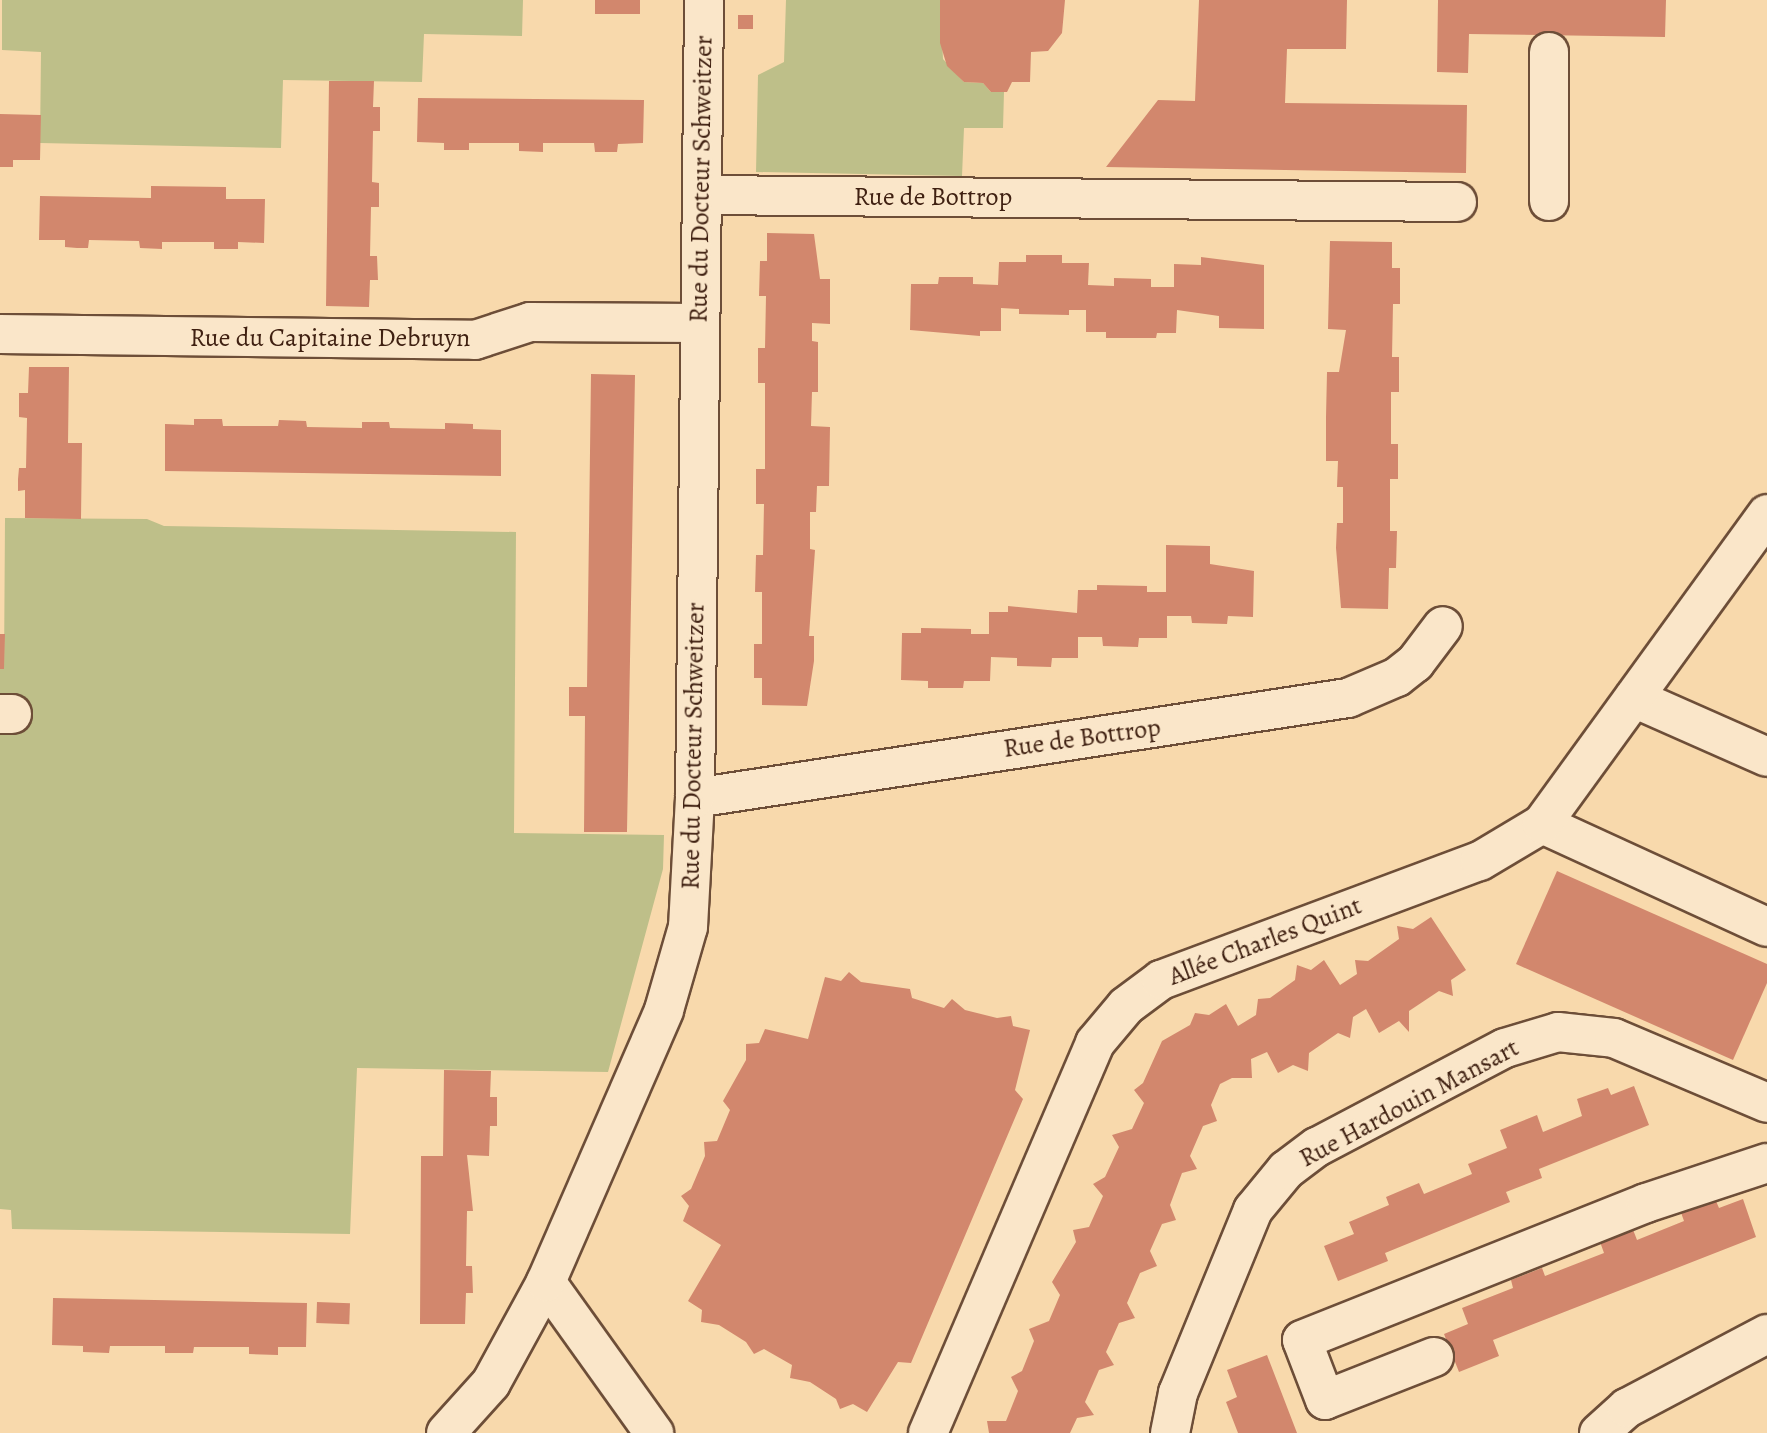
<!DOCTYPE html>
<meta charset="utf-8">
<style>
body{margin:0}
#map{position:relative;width:1767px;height:1433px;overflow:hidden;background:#f8d9ac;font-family:Alegreya,serif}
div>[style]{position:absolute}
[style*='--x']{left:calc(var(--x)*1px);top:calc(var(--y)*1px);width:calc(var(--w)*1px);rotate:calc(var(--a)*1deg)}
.green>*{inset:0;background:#bebf89}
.building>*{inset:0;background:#d2876d;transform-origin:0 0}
.roads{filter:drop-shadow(2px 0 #6d4e38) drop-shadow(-2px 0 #6d4e38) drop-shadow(0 2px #6d4e38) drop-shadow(0 -2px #6d4e38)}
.minor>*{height:38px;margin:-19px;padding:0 19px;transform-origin:19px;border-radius:19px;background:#fae6c9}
span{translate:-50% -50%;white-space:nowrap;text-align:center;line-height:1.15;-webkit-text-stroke:5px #fae6c9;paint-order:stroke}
.street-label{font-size:26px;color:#3f2011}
</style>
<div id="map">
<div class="green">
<div style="clip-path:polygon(2px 0,523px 0,522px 36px,424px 34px,422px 82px,283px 80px,281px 148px,40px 143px,41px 52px,2px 50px)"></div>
<div style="clip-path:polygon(786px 0,940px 0,943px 59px,964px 82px,983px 83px,991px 92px,1004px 92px,1003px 128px,964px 128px,962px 176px,756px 172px,758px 75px,784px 62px)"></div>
<div style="clip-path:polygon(5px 518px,147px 519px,164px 526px,516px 532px,514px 833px,664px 835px,663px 869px,608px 1072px,357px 1068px,350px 1234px,12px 1229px,11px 1210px,0 1209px,0 669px,4px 668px)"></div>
</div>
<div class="building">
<div style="left:595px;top:0;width:45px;height:14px"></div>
<div style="clip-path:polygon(940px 0,1065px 0,1062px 33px,1048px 51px,1031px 52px,1030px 82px,1012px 82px,1007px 92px,991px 92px,983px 83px,964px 82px,947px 66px,940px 43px)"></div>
<div style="clip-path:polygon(1199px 0,1347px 0,1346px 49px,1287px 49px,1285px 103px,1467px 105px,1466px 173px,1106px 167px,1158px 100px,1195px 101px)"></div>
<div style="clip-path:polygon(1438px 0,1666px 0,1665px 37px,1469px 34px,1468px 73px,1437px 72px)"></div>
<div style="left:738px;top:15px;width:15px;height:14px"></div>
<div style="clip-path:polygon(329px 81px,374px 81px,373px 107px,380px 107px,380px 131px,373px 131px,372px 182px,379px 183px,379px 207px,371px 207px,370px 256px,377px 256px,378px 280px,370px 280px,369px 307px,326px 306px)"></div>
<div style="clip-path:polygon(418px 98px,644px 100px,643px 143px,618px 144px,617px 152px,595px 152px,594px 143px,543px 143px,543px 152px,519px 151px,519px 143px,469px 143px,469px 150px,444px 150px,444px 143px,417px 142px)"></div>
<div style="clip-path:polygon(0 114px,41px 115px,40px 160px,13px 160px,13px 167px,0 167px)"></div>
<div style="clip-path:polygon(151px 186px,226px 187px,226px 199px,265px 199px,264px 243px,238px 242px,238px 249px,214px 249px,214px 242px,162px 242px,162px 249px,140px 248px,139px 241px,89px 240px,88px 248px,77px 248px,65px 247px,65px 240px,39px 240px,40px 196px,151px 198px)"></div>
<div style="clip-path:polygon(767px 233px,814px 234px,820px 279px,830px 279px,830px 324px,812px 323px,812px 341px,818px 342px,818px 392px,812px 392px,811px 426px,830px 427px,829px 486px,817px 486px,816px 512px,810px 512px,810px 549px,815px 550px,809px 636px,814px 636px,814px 661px,807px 706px,762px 705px,762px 678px,754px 678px,754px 644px,762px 644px,762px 592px,755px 592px,756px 555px,763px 555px,764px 504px,756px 504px,756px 469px,765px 469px,765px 383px,758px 383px,758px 348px,765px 348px,766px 296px,759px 296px,760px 261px,767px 261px)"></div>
<div style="clip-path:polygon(1330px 241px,1392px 242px,1392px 268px,1400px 268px,1400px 304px,1393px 304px,1392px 357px,1399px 357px,1399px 392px,1391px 392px,1391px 444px,1398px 444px,1398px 479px,1390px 479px,1390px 531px,1397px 531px,1396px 568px,1389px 568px,1388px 609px,1341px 608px,1336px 548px,1337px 523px,1343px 523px,1343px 487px,1337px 487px,1338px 461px,1326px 461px,1326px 417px,1327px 372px,1339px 372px,1346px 330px,1328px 329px)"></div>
<div style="clip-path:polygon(1026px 255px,1062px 255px,1062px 263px,1089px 263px,1088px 285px,1114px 286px,1114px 278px,1151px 279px,1151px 287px,1174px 287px,1174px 264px,1201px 265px,1201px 257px,1264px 265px,1264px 329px,1219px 328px,1219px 316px,1177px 310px,1176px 333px,1157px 333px,1156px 338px,1106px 338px,1106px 332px,1086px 332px,1086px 310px,1069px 310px,1069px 315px,1019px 314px,1019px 309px,1001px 308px,1001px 331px,980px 331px,980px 336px,910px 330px,911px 284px,938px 284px,939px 277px,973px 277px,973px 284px,998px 285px,999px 262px,1026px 262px)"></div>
<div style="clip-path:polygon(29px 367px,69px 367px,68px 443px,82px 443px,81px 519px,25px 518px,25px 490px,18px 491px,18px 479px,19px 468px,26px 468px,27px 418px,19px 417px,19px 393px,28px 393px)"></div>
<div style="clip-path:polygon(591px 374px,635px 375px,627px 832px,584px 832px,585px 716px,569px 716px,569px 687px,587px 687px)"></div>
<div style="clip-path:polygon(194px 419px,222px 419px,223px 426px,278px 426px,279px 420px,306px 421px,307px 427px,362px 428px,362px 422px,389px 422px,390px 428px,445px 429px,445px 423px,473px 424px,473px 429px,501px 430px,501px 476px,165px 471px,165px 424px,194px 425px)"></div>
<div style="clip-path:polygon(1166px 545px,1210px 546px,1210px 564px,1254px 571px,1253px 617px,1228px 616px,1227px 624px,1192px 623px,1191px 616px,1167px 616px,1167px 638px,1139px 638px,1138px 647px,1103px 646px,1102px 637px,1078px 637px,1078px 658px,1052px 658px,1051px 667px,1017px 666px,1017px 658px,991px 657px,990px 681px,964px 681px,963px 688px,928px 688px,928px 681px,901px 680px,902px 633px,921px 633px,921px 628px,971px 629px,971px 634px,989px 634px,989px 612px,1008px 612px,1008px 606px,1077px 613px,1078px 590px,1097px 590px,1097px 585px,1147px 586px,1147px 592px,1166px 592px)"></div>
<div style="clip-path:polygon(0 634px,5px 634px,4px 669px,0 669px)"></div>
<div style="clip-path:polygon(1557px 871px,1767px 964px,1767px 983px,1733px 1060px,1516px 964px)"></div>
<div style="clip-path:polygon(1431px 917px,1466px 970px,1451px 980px,1453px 996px,1439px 991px,1409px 1011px,1409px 1032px,1399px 1021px,1379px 1033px,1366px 1009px,1353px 1017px,1350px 1038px,1338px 1033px,1309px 1053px,1308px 1071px,1293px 1065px,1278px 1073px,1267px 1052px,1251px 1059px,1252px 1078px,1232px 1078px,1220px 1084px,1211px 1105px,1217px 1121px,1203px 1126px,1190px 1156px,1197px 1169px,1182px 1173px,1170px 1205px,1176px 1220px,1162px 1224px,1150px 1251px,1157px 1266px,1140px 1273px,1127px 1303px,1135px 1318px,1119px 1323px,1106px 1352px,1114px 1365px,1099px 1370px,1085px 1402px,1094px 1415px,1077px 1418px,1070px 1433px,989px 1433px,987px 1421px,1006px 1421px,1018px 1391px,1011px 1377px,1022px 1371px,1034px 1341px,1029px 1329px,1049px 1321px,1060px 1295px,1052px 1282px,1076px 1242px,1073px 1230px,1089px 1227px,1103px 1196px,1093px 1184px,1105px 1177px,1119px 1147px,1112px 1135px,1132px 1129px,1144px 1103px,1134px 1090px,1143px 1083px,1162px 1041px,1190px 1025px,1195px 1013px,1209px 1015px,1226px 1004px,1238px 1026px,1256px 1015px,1258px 999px,1270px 998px,1295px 980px,1297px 965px,1311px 970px,1324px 960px,1340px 985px,1357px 974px,1355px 960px,1368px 961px,1399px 939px,1397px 926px,1413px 929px)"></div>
<div style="clip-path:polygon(849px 972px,861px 982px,910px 989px,912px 998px,944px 1008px,952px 999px,965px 1010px,997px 1018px,1011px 1016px,1013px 1026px,1030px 1030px,1015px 1090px,1023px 1099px,911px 1363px,898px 1362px,867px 1412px,853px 1404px,840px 1409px,836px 1399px,810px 1382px,790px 1378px,792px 1365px,764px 1349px,754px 1354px,746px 1342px,719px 1325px,701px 1322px,702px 1310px,688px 1301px,721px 1245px,683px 1221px,689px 1206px,681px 1196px,691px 1189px,705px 1156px,704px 1142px,717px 1141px,730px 1110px,723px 1101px,746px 1060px,746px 1044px,759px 1043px,765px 1029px,808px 1039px,825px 977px,841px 981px)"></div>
<div style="clip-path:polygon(444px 1070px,491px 1071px,490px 1097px,497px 1097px,497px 1126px,490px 1126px,489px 1156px,467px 1155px,473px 1211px,467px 1211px,466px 1266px,472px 1266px,473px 1293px,466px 1293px,465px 1324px,420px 1324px,421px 1156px,443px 1156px)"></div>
<div style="clip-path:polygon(1634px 1086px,1649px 1125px,1539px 1169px,1542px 1178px,1506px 1192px,1510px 1202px,1385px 1253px,1388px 1261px,1338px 1281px,1324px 1246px,1354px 1234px,1349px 1222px,1389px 1205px,1386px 1197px,1419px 1183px,1424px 1194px,1472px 1174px,1468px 1164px,1507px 1148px,1500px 1130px,1537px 1115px,1543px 1132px,1582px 1116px,1577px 1099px,1608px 1088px,1611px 1095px)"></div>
<div style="clip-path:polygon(1713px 1194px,1719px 1208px,1743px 1199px,1756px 1237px,1493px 1340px,1499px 1356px,1459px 1372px,1444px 1334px,1468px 1324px,1462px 1308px,1513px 1288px,1511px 1280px,1542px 1268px,1545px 1276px,1604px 1253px,1599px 1239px,1632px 1227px,1637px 1240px,1684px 1221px,1679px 1207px)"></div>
<div style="clip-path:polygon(53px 1298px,307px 1303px,306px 1347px,278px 1347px,278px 1355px,249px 1354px,249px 1347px,194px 1347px,193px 1353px,165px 1353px,165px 1346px,110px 1346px,109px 1353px,83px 1352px,83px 1346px,52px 1345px)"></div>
<div style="left:317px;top:1302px;width:33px;height:21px;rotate:2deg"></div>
<div style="clip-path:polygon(1267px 1355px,1297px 1433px,1238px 1433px,1226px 1402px,1237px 1397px,1227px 1370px)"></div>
</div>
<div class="roads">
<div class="minor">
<div style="--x:1549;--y:52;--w:149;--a:90"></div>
<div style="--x:702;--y:195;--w:755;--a:0.53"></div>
<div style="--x:0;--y:334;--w:475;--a:0.7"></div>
<div style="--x:475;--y:340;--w:58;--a:-18.1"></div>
<div style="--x:530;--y:322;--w:168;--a:0.3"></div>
<div style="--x:1634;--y:698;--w:145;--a:23.9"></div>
<div style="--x:0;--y:714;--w:12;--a:0"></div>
<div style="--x:695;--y:798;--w:661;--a:-8.71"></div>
<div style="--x:1348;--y:698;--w:53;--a:-23.2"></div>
<div style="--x:1397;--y:677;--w:23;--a:-38"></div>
<div style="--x:1415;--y:663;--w:46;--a:-52.9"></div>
<div style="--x:1542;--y:824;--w:247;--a:24.6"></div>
<div style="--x:546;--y:1282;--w:186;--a:54.4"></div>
<div style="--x:1434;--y:1357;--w:117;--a:158.5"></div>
<div style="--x:1325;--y:1400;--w:64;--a:-111"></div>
<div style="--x:1302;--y:1340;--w:370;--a:-21.7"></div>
<div style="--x:1646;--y:1203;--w:127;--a:-18.3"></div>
<div style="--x:446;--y:1433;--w:67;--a:-48"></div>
<div style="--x:491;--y:1383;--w:115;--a:-61.4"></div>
<div style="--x:546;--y:1282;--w:296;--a:-66.5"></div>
<div style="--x:664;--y:1010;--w:86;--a:-73.9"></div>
<div style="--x:688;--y:927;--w:129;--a:-86.9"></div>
<div style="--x:695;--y:798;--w:798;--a:-89.35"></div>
<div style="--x:928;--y:1433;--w:424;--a:-66.8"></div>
<div style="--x:1095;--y:1043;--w:48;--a:-50"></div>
<div style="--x:1126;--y:1006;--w:44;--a:-36.6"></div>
<div style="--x:1161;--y:980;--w:340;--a:-20.5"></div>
<div style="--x:1480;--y:861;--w:72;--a:-30.8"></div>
<div style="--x:1542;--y:824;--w:383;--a:-54"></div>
<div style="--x:1170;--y:1433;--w:41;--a:-78.7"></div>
<div style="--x:1178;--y:1393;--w:198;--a:-67.7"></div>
<div style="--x:1253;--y:1210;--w:52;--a:-50.5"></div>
<div style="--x:1286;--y:1170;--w:39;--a:-37"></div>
<div style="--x:1317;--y:1147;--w:212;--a:-27.8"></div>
<div style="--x:1505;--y:1048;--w:55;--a:-16.8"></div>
<div style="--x:1558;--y:1032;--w:56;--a:6.1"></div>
<div style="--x:1614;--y:1038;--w:166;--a:23"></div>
<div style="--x:1599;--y:1433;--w:38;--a:-42"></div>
<div style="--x:1627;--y:1408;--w:158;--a:-27.9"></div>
</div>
</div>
<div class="street-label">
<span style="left:701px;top:179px;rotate:-89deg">Rue du Docteur Schweitzer</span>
<span style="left:933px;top:197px">Rue de Bottrop</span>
<span style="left:330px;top:338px">Rue du Capitaine Debruyn</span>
<span style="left:1082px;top:738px;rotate:-8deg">Rue de Bottrop</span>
<span style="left:693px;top:746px;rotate:-89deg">Rue du Docteur Schweitzer</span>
<span style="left:1265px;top:941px;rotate:-21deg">Allée Charles Quint</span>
<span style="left:1409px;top:1103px;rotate:-28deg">Rue Hardouin Mansart</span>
</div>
</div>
